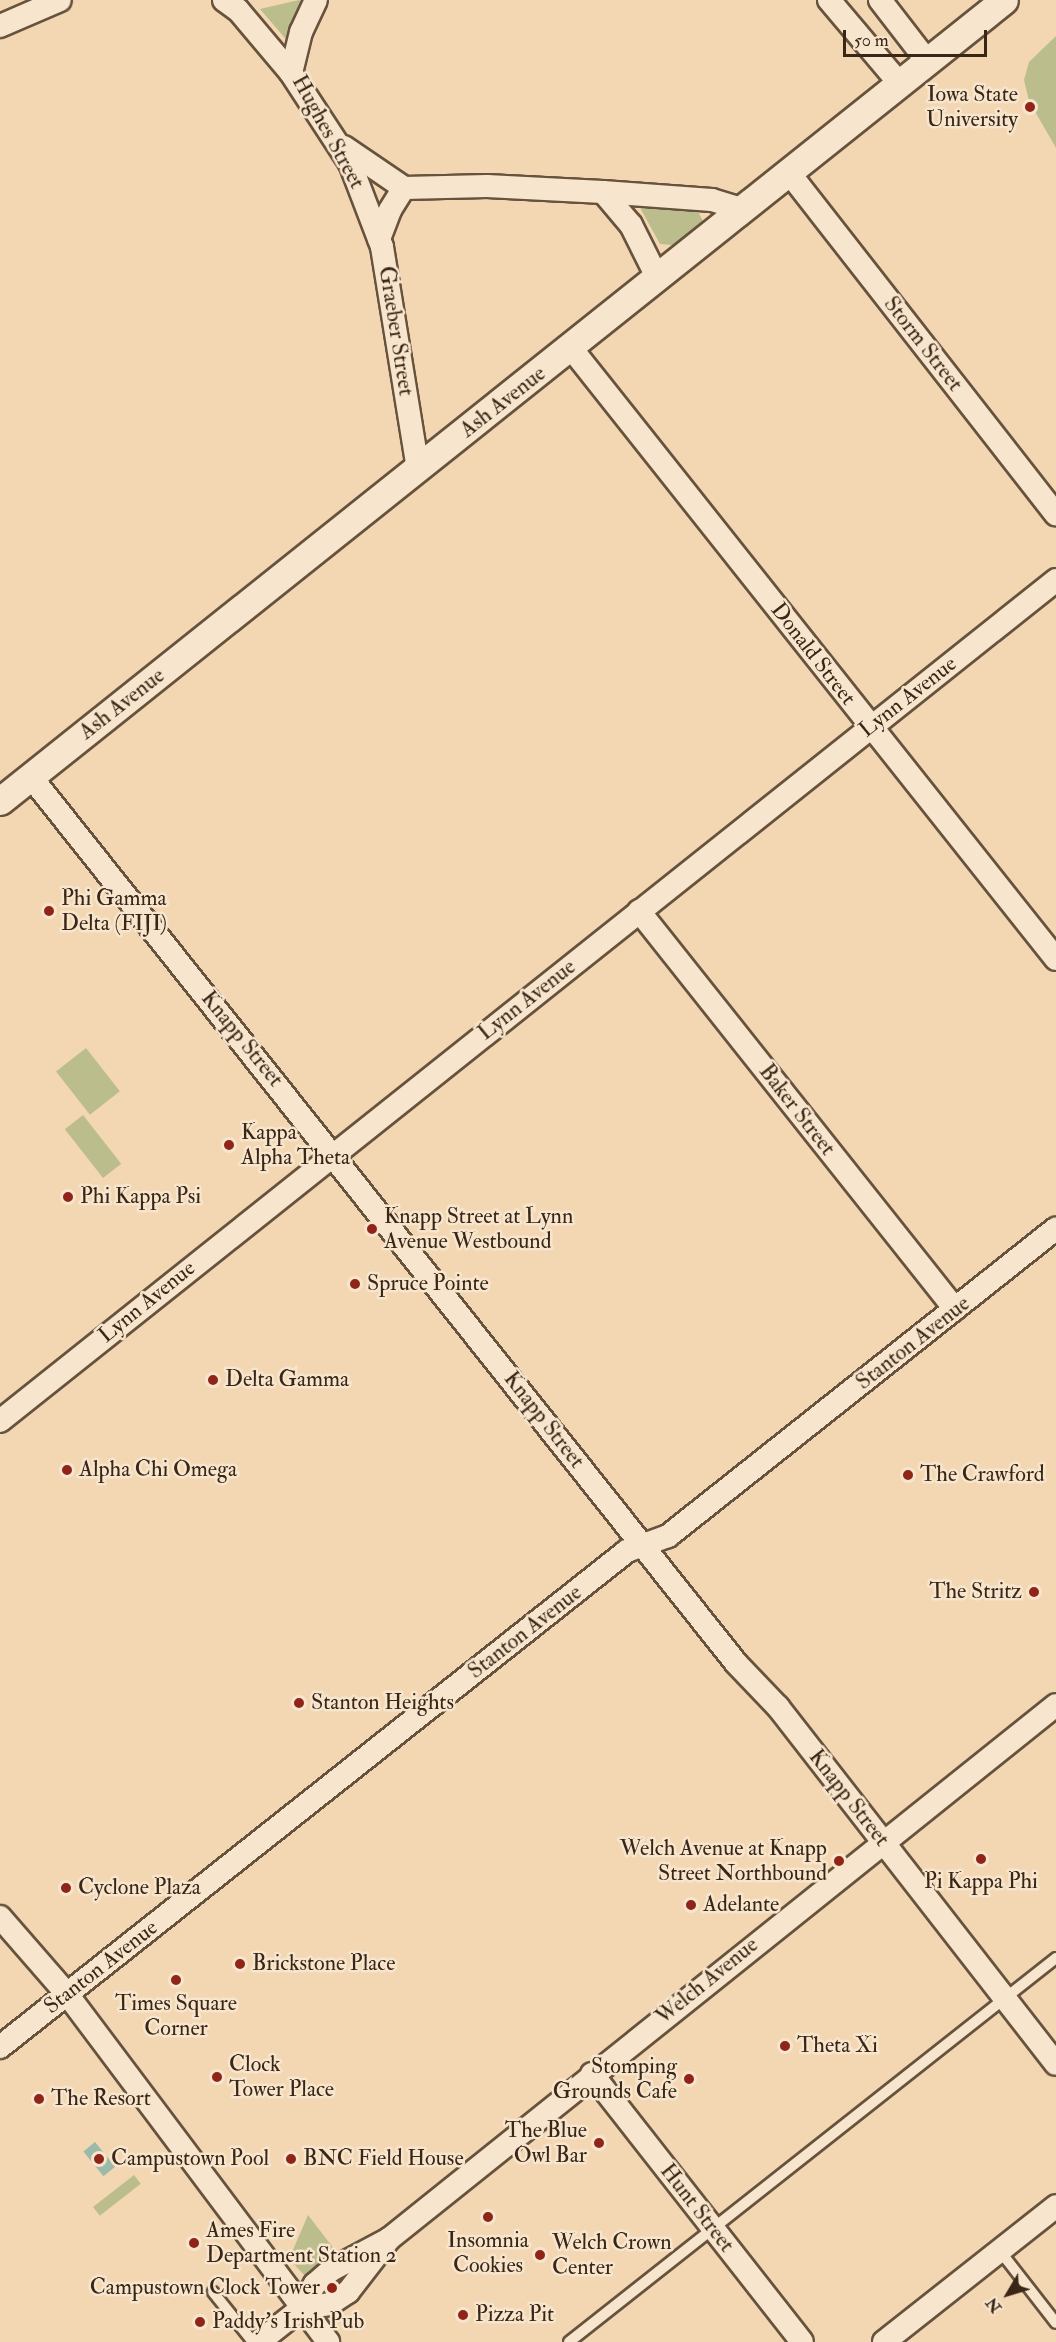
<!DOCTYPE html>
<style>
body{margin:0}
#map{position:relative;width:1056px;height:2342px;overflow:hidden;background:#f2d7b2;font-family:"IM FELL Double Pica",serif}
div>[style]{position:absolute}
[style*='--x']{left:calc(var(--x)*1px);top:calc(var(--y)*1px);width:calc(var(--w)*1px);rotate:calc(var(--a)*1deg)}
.green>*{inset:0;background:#bbbe8c;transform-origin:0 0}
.water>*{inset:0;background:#9bbaaa;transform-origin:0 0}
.roads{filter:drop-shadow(2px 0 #67523d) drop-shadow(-2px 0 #67523d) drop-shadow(0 2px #67523d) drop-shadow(0 -2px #67523d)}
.service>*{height:10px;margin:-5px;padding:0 5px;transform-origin:5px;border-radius:5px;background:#f7e5cd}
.minor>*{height:22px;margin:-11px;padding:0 11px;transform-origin:11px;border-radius:11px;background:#f7e5cd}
.tertiary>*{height:27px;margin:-13.5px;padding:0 13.5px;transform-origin:13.5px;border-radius:13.5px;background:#f7e5cd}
.dots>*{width:16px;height:16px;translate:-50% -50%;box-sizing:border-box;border:3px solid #f7e5cd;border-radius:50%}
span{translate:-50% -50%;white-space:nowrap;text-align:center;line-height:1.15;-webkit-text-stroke:5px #f7e5cd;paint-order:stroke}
.poi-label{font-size:22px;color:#392616}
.right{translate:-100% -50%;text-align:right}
.left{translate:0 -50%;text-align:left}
.street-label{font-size:22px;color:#392616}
.north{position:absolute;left:978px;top:2264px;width:60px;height:60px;-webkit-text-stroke:4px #f7e5cd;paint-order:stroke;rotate:232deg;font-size:16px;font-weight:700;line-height:24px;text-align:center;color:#392616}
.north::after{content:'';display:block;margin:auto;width:21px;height:27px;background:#392616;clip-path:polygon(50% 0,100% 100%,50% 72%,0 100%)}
.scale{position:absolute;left:843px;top:30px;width:144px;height:27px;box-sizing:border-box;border:3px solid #392616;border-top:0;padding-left:8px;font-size:18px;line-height:21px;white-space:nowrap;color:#392616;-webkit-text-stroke:4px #f7e5cd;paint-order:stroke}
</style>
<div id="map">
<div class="green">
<div style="clip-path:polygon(299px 0,304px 4px,290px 44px,260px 9px)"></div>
<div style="clip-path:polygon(1056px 36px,1056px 148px,1029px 101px,1024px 80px,1029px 62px)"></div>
<div style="clip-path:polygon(639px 206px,696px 208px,703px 221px,673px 245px,660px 244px)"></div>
<div style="left:86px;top:1048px;width:55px;height:38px;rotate:52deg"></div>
<div style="left:83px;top:1115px;width:62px;height:23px;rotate:52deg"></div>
<div style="left:134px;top:2175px;width:11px;height:52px;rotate:52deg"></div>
<div style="clip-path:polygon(308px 2215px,338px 2254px,305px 2276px,289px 2259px)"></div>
</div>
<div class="water">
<div style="left:95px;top:2142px;width:32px;height:15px;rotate:51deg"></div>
</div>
<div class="roads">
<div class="service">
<div style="--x:1000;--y:2251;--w:91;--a:52.1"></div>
<div style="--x:213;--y:2292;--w:64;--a:51.3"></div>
<div style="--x:569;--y:2342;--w:620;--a:-38.26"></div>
</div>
<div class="minor">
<div style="--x:224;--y:0;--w:17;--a:36"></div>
<div style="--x:238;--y:10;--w:82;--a:49.9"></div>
<div style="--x:316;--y:0;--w:35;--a:115"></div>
<div style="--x:301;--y:32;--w:42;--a:103.7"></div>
<div style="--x:291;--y:73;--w:108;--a:56.8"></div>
<div style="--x:350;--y:163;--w:90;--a:69.1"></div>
<div style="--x:382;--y:247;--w:225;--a:80.8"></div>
<div style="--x:829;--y:0;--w:110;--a:49.8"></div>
<div style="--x:880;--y:0;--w:78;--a:52.3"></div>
<div style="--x:0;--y:26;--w:65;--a:-23.4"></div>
<div style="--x:344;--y:147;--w:73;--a:34.3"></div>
<div style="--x:790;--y:174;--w:432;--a:52"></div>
<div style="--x:404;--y:188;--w:83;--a:-1.4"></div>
<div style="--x:487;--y:186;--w:116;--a:3"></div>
<div style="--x:603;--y:192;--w:109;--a:4.2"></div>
<div style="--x:712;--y:200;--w:34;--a:17"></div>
<div style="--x:603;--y:192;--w:43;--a:49.7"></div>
<div style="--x:631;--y:225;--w:60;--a:63.4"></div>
<div style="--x:379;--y:239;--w:31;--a:-69"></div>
<div style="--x:390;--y:210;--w:26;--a:-58"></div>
<div style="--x:571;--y:348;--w:780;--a:51.56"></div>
<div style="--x:31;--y:777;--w:1132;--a:51.49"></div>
<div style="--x:736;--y:1663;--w:61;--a:46.3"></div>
<div style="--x:778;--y:1707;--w:452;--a:52.1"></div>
<div style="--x:639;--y:911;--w:508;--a:51.55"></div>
<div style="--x:0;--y:1421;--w:1350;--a:-38.53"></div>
<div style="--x:0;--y:1917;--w:102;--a:49"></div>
<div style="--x:67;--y:1994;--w:435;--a:53.1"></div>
<div style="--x:0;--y:2047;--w:799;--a:-38.35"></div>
<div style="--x:627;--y:1551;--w:44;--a:-20.1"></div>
<div style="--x:668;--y:1536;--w:495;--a:-38.4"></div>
<div style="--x:592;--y:2074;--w:340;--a:51.9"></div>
<div style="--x:302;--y:2308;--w:28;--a:-8"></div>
<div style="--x:330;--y:2304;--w:22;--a:-34"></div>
<div style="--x:348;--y:2292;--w:67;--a:-52.3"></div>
<div style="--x:259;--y:2342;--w:55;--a:-38.3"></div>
<div style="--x:302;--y:2308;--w:27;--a:-62"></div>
<div style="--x:315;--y:2284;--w:21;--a:-41"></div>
<div style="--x:331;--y:2270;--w:66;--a:-28.1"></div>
<div style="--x:389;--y:2239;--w:854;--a:-38.68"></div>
<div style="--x:884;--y:2342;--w:219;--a:-38.3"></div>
</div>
<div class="tertiary">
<div style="--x:0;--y:801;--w:1284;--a:-38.58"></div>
</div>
</div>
<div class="dots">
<div style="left:1030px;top:107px;background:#8f2418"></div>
<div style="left:49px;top:911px;background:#8f2418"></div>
<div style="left:229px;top:1145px;background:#8f2418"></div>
<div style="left:68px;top:1197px;background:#8f2418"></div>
<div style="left:372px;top:1229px;background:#8f2418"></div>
<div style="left:355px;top:1284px;background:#8f2418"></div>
<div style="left:213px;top:1380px;background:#8f2418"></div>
<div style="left:67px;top:1470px;background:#8f2418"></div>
<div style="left:908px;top:1475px;background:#8f2418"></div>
<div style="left:1034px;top:1592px;background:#8f2418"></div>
<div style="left:299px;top:1703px;background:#8f2418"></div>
<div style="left:981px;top:1859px;background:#8f2418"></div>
<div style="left:839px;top:1861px;background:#8f2418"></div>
<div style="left:66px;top:1888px;background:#8f2418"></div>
<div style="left:691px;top:1905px;background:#8f2418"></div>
<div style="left:240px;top:1964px;background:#8f2418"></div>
<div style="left:176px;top:1980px;background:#8f2418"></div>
<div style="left:785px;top:2046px;background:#8f2418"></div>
<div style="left:217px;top:2077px;background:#8f2418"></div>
<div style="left:689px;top:2079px;background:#8f2418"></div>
<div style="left:39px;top:2099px;background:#8f2418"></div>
<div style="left:599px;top:2143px;background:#8f2418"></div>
<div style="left:99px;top:2159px;background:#8f2418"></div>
<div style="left:291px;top:2159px;background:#8f2418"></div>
<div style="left:488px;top:2217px;background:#8f2418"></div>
<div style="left:194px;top:2243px;background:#8f2418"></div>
<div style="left:540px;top:2255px;background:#8f2418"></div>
<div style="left:332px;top:2288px;background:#8f2418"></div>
<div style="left:463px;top:2315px;background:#8f2418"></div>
<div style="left:200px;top:2322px;background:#8f2418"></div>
</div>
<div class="poi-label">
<span class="right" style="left:1018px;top:107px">Iowa State<br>University</span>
<span class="left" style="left:61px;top:911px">Phi Gamma<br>Delta (FIJI)</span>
<span class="left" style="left:241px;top:1145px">Kappa<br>Alpha Theta</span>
<span class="left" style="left:80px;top:1197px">Phi Kappa Psi</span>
<span class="left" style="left:384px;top:1229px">Knapp Street at Lynn<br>Avenue Westbound</span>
<span class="left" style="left:367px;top:1284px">Spruce Pointe</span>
<span class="left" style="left:225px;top:1380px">Delta Gamma</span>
<span class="left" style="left:79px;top:1470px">Alpha Chi Omega</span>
<span class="left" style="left:920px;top:1475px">The Crawford</span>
<span class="right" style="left:1022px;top:1592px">The Stritz</span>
<span class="left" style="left:311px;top:1703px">Stanton Heights</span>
<span class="right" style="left:827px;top:1861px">Welch Avenue at Knapp<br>Street Northbound</span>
<span style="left:981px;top:1882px">Pi Kappa Phi</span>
<span class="left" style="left:78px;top:1888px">Cyclone Plaza</span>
<span class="left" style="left:703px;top:1905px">Adelante</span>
<span class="left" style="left:252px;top:1964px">Brickstone Place</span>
<span style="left:176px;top:2016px">Times Square<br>Corner</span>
<span class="left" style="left:797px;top:2046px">Theta Xi</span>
<span class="left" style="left:229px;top:2077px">Clock<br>Tower Place</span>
<span class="right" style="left:677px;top:2079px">Stomping<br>Grounds Cafe</span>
<span class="left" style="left:51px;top:2099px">The Resort</span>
<span class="right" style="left:587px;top:2143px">The Blue<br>Owl Bar</span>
<span class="left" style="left:111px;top:2159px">Campustown Pool</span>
<span class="left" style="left:303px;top:2159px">BNC Field House</span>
<span class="left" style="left:206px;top:2243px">Ames Fire<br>Department Station 2</span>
<span style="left:488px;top:2253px">Insomnia<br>Cookies</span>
<span class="left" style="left:552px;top:2255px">Welch Crown<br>Center</span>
<span class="right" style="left:320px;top:2288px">Campustown Clock Tower</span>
<span class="left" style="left:475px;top:2315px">Pizza Pit</span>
<span class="left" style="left:212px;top:2322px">Paddy's Irish Pub</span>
</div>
<div class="street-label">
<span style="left:328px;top:132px;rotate:61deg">Hughes Street</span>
<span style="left:396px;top:331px;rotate:81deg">Graeber Street</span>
<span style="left:923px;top:344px;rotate:52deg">Storm Street</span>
<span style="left:503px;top:402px;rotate:-38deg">Ash Avenue</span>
<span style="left:813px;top:654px;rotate:52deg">Donald Street</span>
<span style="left:908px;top:697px;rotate:-38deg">Lynn Avenue</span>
<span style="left:122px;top:704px;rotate:-38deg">Ash Avenue</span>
<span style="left:527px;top:1000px;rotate:-38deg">Lynn Avenue</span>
<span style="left:242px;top:1039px;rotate:51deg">Knapp Street</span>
<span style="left:797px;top:1110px;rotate:52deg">Baker Street</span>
<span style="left:147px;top:1302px;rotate:-39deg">Lynn Avenue</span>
<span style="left:913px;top:1343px;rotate:-38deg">Stanton Avenue</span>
<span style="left:544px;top:1420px;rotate:52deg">Knapp Street</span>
<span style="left:525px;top:1632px;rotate:-38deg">Stanton Avenue</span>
<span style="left:849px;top:1798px;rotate:52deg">Knapp Street</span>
<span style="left:101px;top:1967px;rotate:-38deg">Stanton Avenue</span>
<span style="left:707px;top:1981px;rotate:-39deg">Welch Avenue</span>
<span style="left:697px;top:2208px;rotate:52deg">Hunt Street</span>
</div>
<div class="north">N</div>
<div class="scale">50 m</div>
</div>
